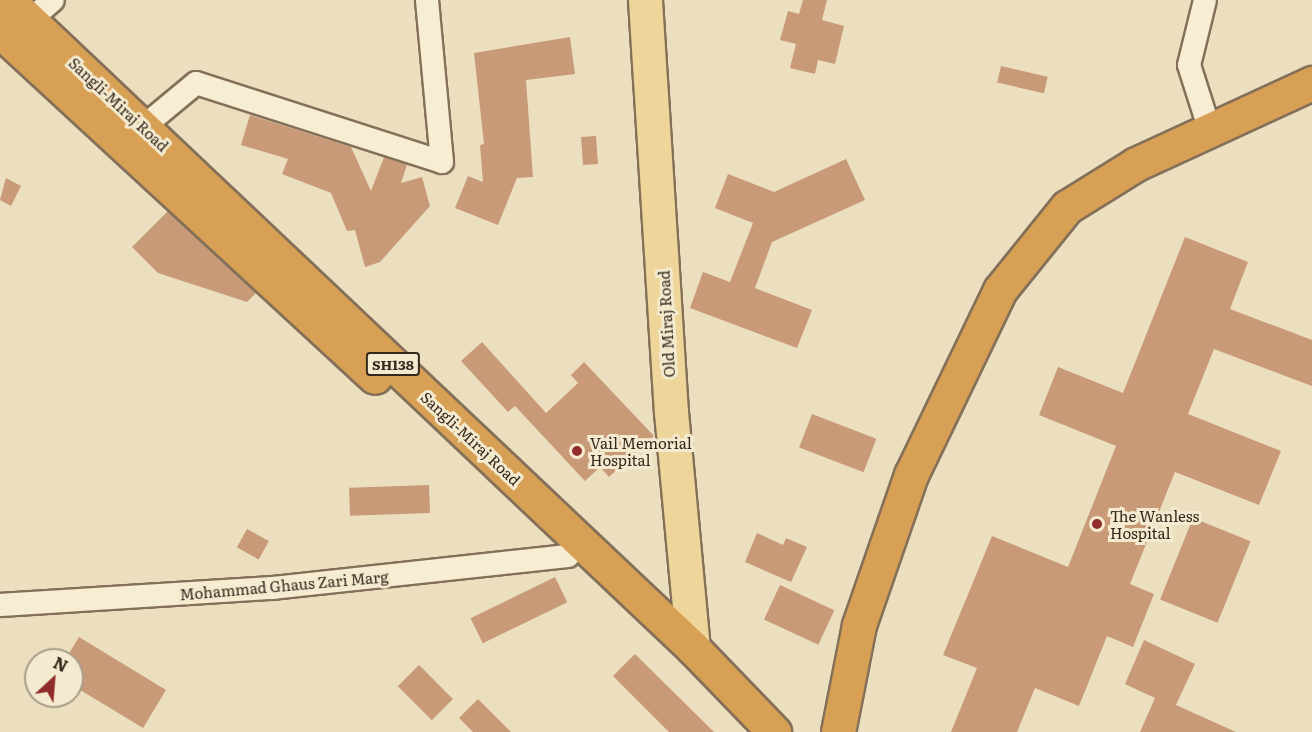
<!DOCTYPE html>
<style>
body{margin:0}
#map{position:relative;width:1312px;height:732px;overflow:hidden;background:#ebdfc0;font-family:Literata,serif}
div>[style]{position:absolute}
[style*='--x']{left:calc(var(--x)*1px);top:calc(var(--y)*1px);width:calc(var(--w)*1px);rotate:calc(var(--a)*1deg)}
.building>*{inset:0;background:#c89a78;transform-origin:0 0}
.roads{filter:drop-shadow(2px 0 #847059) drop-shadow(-2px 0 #847059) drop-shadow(0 2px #847059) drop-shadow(0 -2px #847059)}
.street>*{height:22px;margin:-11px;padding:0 11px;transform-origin:11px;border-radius:11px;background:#f7edd3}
.primary>*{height:33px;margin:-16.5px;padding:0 16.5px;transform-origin:16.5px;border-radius:16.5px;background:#eed599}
.highway>*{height:33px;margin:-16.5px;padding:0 16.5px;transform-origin:16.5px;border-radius:16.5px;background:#d8a054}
.dots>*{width:16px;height:16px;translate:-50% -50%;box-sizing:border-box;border:3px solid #f3ead0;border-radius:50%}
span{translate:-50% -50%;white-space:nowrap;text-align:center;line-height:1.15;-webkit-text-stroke:6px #f3ead0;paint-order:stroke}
.shield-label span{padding:2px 4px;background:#f3ead0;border:2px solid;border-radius:4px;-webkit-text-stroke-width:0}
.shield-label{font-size:14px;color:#34281d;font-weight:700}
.street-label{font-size:15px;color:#34281d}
.poi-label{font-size:15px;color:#34281d}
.left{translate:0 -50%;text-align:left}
.north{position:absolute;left:24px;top:648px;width:60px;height:60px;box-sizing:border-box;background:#f3ead0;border:2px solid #a79c88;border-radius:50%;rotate:26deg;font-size:16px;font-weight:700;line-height:24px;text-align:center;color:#34281d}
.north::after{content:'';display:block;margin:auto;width:21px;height:27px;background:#902d2c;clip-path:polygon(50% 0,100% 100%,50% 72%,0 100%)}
</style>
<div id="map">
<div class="building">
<div style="clip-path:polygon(803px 0,827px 0,822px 20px,844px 26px,835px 64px,818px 60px,815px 74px,790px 68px,796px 44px,780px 40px,788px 11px,799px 14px)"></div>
<div style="clip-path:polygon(570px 37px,575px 74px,526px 80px,533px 177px,517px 178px,498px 225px,455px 208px,468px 176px,483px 182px,480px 145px,484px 144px,474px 53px)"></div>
<div style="left:1001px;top:66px;width:48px;height:17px;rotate:13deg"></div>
<div style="clip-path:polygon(250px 115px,351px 147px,371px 191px,384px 157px,407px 165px,401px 183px,422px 177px,430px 206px,380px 262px,365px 267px,355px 230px,347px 231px,331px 193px,282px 174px,288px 159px,241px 145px)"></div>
<div style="left:596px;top:136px;width:28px;height:15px;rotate:86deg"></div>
<div style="clip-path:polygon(846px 159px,865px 200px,772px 242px,755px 288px,812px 310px,797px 348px,690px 308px,703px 272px,730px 282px,753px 223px,715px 208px,728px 174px,774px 192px)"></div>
<div style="clip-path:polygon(6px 178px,21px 186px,11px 206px,0 200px)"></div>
<div style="clip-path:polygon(168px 211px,256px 293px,247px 302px,158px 273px,132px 247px)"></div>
<div style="clip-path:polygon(1185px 237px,1248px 262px,1230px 309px,1312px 340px,1312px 386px,1214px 349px,1188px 414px,1281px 451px,1259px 505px,1175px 472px,1130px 584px,1154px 594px,1133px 647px,1107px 636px,1079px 706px,1035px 688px,1017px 732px,951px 732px,977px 668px,943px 655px,992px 536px,1068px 567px,1116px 446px,1039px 415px,1058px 367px,1123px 393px)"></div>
<div style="clip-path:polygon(482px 342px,546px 413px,578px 383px,571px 375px,584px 362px,654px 436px,609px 477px,600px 467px,585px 481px,515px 406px,508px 412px,461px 361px)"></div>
<div style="left:812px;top:414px;width:69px;height:36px;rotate:21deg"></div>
<div style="left:429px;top:485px;width:28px;height:80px;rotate:88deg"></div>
<div style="left:1193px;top:518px;width:62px;height:88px;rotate:22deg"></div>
<div style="left:247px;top:529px;width:25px;height:21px;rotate:29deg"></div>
<div style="clip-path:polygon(757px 533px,783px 545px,786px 538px,807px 547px,791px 582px,745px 562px)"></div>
<div style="left:555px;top:577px;width:28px;height:94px;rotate:64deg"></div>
<div style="left:780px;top:585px;width:60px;height:38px;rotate:25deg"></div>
<div style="clip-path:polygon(79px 637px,166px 690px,143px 728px,72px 685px,72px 660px,65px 660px)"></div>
<div style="clip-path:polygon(1144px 640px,1195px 664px,1176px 705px,1236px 732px,1140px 732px,1155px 698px,1125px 684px)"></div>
<div style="clip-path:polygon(635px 654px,714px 732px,669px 732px,613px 676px)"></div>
<div style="left:419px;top:665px;width:48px;height:30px;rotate:45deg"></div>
<div style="clip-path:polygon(478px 699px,511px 732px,473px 732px,459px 718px)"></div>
</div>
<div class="roads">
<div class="street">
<div style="--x:1205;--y:0;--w:67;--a:103.8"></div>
<div style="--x:1189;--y:65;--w:69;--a:72.3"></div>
<div style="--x:30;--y:20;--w:30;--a:-41"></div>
<div style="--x:143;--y:127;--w:69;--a:-39.7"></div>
<div style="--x:196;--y:83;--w:258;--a:17.8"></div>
<div style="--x:442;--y:162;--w:163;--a:-95.3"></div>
<div style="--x:0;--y:605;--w:274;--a:-3.6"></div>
<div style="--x:273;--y:588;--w:297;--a:-6.2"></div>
</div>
<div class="primary">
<div style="--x:645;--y:0;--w:413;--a:86.4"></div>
<div style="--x:671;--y:412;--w:237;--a:84.7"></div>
</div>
<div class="highway">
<div style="--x:8;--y:0;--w:943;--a:43.41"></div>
<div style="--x:693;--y:648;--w:117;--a:46"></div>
<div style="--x:0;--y:31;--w:510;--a:42.7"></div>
<div style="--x:838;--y:732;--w:109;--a:-78.9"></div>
<div style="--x:859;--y:625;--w:159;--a:-70.9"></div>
<div style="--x:911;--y:475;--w:205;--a:-64.3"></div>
<div style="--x:1000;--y:290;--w:107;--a:-51.1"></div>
<div style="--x:1067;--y:207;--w:81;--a:-31.9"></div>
<div style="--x:1136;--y:164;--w:194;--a:-24.7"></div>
</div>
</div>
<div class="dots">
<div style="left:577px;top:451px;background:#902d2c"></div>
<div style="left:1097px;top:524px;background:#902d2c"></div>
</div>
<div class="shield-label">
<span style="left:393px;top:364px">SH138</span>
</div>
<div class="street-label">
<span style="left:119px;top:104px;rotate:43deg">Sangli-Miraj Road</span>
<span style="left:666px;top:324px;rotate:-93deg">Old Miraj Road</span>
<span style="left:471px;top:438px;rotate:43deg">Sangli-Miraj Road</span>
<span style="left:284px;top:585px;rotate:-5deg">Mohammad Ghaus Zari Marg</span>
</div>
<div class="poi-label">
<span class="left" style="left:590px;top:451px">Vail Memorial<br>Hospital</span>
<span class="left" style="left:1110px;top:524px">The Wanless<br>Hospital</span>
</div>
<div class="north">N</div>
</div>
